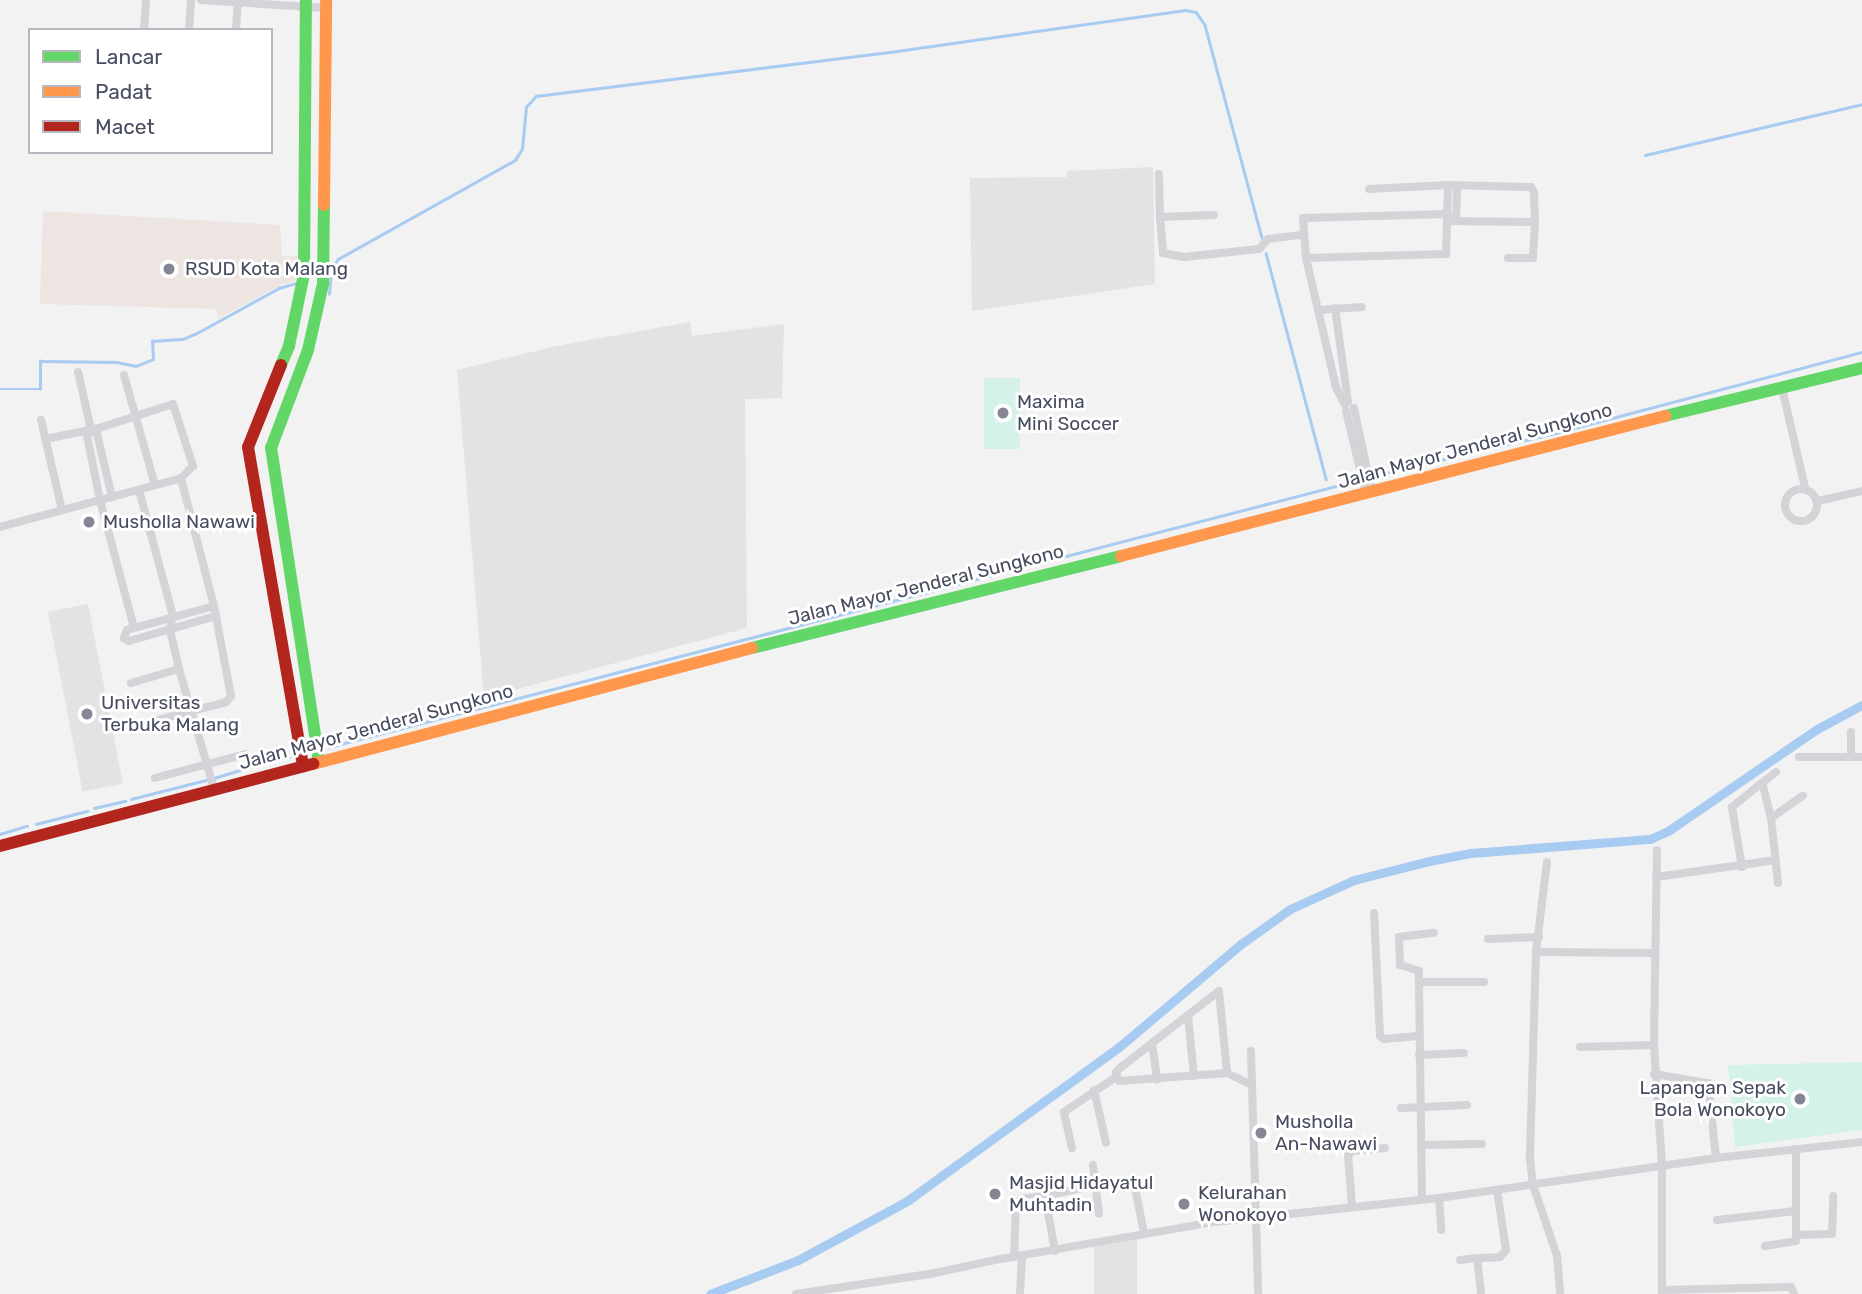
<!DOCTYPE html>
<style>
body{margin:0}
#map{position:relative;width:1862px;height:1294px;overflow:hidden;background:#f2f2f2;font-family:Rubik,sans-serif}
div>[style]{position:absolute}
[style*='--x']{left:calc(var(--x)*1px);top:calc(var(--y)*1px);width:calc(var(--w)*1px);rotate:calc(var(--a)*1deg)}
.education>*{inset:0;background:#e4e3e4;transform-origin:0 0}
.medical>*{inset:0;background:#ede5e1}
.green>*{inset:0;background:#d5f2ea;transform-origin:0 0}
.stream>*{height:2.5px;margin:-1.25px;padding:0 1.25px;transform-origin:1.25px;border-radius:1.25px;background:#a8cbf1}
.canal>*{height:9px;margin:-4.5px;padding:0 4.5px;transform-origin:4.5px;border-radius:4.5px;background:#a8cbf1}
.street>*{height:8px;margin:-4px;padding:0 4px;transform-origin:4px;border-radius:4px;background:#d3d3d8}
.street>.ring{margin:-4px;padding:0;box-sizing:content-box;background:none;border:8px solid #d3d3d8;border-radius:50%}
.fast>*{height:12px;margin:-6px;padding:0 6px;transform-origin:6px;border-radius:6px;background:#63d668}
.slow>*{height:12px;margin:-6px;padding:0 6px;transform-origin:6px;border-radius:6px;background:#ff974d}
.jam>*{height:12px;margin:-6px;padding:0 6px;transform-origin:6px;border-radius:6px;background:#b3261e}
.dots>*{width:19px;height:19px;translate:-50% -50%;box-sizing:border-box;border:4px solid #fff;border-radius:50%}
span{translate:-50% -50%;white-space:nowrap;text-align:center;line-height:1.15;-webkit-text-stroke:6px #fff;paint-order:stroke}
.poi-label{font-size:19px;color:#484c60}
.left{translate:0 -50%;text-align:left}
.right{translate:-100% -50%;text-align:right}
.street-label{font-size:19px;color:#484c60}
.legend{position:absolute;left:28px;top:28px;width:245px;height:126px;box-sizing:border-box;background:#fff;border:2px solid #b6b7bf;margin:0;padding:9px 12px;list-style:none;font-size:21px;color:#484c60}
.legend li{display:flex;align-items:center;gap:14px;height:35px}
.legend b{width:35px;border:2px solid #b6b7bf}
</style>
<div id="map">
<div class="education">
<div style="clip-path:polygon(1153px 167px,1155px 284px,972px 311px,970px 178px,1067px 177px,1067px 171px)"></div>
<div style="clip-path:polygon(690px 322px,692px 336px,784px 324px,782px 398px,745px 399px,747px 628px,484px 698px,457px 370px,556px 346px)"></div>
<div style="left:88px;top:604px;width:183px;height:41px;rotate:79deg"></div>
<div style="clip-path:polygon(1137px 1236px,1137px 1294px,1094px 1294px,1094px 1245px)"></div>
</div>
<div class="medical">
<div style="clip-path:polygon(43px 211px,280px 225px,282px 256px,299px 256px,296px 281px,281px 285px,217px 319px,217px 309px,40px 304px)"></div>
</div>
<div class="green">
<div style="left:984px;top:378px;width:36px;height:71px"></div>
<div style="clip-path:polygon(1862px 1062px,1862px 1130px,1735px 1147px,1728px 1065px)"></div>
</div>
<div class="stream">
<div style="--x:1645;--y:155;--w:223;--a:-13.2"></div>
<div style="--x:1266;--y:253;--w:234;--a:75.1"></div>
<div style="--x:329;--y:294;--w:24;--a:-85"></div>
<div style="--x:331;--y:270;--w:13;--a:-58"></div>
<div style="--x:338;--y:259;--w:203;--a:-29.2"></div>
<div style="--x:515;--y:160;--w:13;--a:-58"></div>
<div style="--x:522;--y:149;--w:42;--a:-84.6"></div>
<div style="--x:526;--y:107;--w:15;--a:-48"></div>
<div style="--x:536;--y:96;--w:364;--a:-7.1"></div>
<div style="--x:897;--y:51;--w:291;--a:-8.1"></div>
<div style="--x:1185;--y:10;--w:11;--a:10"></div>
<div style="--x:1196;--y:12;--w:16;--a:55"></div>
<div style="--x:1205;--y:25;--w:220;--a:75"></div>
<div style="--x:0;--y:389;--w:40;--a:0"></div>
<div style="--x:40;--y:389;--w:28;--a:-90"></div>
<div style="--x:40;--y:361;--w:77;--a:0.7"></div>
<div style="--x:117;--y:362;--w:19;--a:12"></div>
<div style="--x:136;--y:366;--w:18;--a:-22"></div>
<div style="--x:153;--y:359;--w:18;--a:-93"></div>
<div style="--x:152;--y:341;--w:31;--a:-4"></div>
<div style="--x:183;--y:339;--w:13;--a:-23"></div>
<div style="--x:195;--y:334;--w:96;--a:-28.7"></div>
<div style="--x:279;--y:288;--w:18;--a:-16"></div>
<div style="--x:1372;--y:476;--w:192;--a:-13.2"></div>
<div style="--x:1559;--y:432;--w:313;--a:-14.8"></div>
<div style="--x:329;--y:747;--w:1064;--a:-14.53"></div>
<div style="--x:288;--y:758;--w:2;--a:0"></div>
<div style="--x:214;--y:778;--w:39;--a:-17"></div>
<div style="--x:131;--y:799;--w:77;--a:-14.2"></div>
<div style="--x:94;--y:808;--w:32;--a:-13"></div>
<div style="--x:36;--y:824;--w:53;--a:-14.3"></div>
<div style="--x:0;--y:834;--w:28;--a:-17"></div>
</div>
<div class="canal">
<div style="--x:710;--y:1294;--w:94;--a:-21.1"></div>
<div style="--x:798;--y:1260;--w:124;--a:-28.4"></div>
<div style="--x:907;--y:1201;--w:262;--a:-36"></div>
<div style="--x:1119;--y:1047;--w:160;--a:-40.2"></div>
<div style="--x:1241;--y:944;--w:60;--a:-35.5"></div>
<div style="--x:1290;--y:909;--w:70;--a:-24.4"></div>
<div style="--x:1354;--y:880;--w:77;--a:-14.2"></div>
<div style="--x:1429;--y:861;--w:43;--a:-10.8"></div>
<div style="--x:1471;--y:853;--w:180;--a:-4.5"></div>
<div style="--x:1650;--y:839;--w:20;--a:-24"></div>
<div style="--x:1668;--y:831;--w:181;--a:-34.4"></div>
<div style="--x:1817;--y:729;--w:51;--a:-28.1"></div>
</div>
<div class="street">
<div style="--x:201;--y:0;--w:125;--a:3.7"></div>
<div style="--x:144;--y:30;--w:30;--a:-86"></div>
<div style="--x:189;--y:30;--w:30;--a:-86"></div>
<div style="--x:236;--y:30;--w:27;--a:-86"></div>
<div style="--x:1159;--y:174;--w:43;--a:88.7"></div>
<div style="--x:1214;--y:215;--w:54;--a:177.9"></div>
<div style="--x:1160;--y:217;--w:36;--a:85"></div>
<div style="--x:1163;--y:253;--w:21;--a:11"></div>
<div style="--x:1184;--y:257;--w:75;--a:-6.1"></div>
<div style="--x:1259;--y:249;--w:13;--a:-48"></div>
<div style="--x:1268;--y:239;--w:34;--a:-7"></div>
<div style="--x:1447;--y:221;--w:88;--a:0.7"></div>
<div style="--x:1535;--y:222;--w:30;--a:-92"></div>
<div style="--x:1534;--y:192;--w:6;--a:-121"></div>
<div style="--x:1531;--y:187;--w:83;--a:-178.6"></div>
<div style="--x:1456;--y:221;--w:36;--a:-88"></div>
<div style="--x:1306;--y:258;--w:140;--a:-1.6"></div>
<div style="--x:1446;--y:254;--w:69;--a:-88.3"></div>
<div style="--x:1448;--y:185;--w:79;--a:177.1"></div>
<div style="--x:1508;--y:258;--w:25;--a:0"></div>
<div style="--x:1533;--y:258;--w:36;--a:-87"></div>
<div style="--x:1335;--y:308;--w:95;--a:82.1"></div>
<div style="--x:1318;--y:310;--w:44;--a:-3.9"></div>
<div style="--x:78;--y:372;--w:58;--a:77.2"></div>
<div style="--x:91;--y:429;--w:8;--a:40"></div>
<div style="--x:97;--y:434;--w:65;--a:76.6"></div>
<div style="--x:124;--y:375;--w:114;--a:74.3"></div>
<div style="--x:1782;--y:388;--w:103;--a:77"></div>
<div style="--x:1345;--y:405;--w:20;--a:-117"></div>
<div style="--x:1336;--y:387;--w:132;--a:-103.1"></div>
<div style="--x:1306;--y:258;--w:40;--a:-94.3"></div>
<div style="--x:1303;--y:218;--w:145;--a:-1.6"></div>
<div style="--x:1354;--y:408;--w:86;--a:77.9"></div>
<div style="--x:1346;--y:411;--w:85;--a:76.5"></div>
<div style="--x:41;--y:420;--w:92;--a:76.9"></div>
<div style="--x:91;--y:429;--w:8;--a:120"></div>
<div style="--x:87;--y:436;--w:65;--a:78.5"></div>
<div style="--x:100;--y:500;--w:132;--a:75.1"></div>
<div class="ring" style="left:1785px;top:489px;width:24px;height:24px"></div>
<div style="--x:139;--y:490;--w:126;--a:74.9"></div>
<div style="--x:172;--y:612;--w:22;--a:93"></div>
<div style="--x:171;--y:634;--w:36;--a:77"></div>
<div style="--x:179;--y:669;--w:125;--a:73.7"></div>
<div style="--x:1818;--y:501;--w:45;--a:-12.8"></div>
<div style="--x:0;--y:527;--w:188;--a:-15.1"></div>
<div style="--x:181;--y:478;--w:17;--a:-45"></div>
<div style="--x:193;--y:466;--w:65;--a:-107.9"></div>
<div style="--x:173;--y:404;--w:78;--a:162"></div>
<div style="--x:99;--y:428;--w:54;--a:168.3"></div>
<div style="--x:214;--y:606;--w:90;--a:164.6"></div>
<div style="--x:127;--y:630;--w:9;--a:111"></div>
<div style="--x:124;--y:638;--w:6;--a:31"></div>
<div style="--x:129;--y:641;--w:91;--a:-16"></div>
<div style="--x:131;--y:683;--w:50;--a:-16.3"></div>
<div style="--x:138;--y:725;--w:91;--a:-14.6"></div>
<div style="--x:226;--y:702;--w:8;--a:-50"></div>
<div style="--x:231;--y:696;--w:92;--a:-100.7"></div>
<div style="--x:214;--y:606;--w:132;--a:-104.5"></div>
<div style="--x:1851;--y:732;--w:25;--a:90"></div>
<div style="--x:1799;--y:757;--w:63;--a:0"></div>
<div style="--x:155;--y:778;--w:94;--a:-14.8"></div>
<div style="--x:1771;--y:818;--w:36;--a:-104"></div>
<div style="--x:1762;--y:783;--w:18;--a:-38"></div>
<div style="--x:1657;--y:850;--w:195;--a:90.9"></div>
<div style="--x:1654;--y:1045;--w:122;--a:86.2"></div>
<div style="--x:1662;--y:1167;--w:127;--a:90"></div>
<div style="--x:1547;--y:862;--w:91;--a:97"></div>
<div style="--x:1536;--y:952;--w:206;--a:91.7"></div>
<div style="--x:1530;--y:1158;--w:27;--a:84"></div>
<div style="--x:1533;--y:1185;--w:75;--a:71.3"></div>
<div style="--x:1557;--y:1256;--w:38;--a:85"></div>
<div style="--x:1742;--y:867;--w:61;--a:-99.5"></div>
<div style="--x:1732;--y:807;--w:38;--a:-39"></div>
<div style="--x:1656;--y:877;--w:121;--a:-8.1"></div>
<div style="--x:1778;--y:883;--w:65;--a:-96.1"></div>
<div style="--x:1771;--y:818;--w:39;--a:-35"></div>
<div style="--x:1374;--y:913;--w:123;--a:87.2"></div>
<div style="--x:1380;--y:1036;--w:5;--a:37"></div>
<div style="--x:1384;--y:1039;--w:34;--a:-5"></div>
<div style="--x:1488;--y:939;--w:51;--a:-2.2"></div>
<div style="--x:1536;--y:952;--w:118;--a:0.5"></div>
<div style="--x:1419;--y:982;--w:65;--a:0"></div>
<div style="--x:1219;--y:991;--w:82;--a:84.4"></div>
<div style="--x:1227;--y:1073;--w:108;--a:175.8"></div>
<div style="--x:1119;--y:1081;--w:9;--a:-108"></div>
<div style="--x:1116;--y:1072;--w:6;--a:-45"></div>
<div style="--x:1120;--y:1068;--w:125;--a:-37.9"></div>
<div style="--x:1188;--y:1016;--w:60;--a:84.3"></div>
<div style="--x:1152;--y:1043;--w:37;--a:82"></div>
<div style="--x:1580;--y:1047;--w:74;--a:-1.5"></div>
<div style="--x:1251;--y:1051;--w:243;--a:88.3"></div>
<div style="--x:1419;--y:1055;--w:45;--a:-2.5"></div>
<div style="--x:1227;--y:1073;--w:28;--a:26"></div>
<div style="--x:1654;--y:1074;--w:55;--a:9.5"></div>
<div style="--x:1708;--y:1083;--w:75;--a:83.9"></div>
<div style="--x:1094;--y:1090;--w:54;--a:77.2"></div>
<div style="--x:1401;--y:1108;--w:66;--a:-2.6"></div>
<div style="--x:1421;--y:1145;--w:61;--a:-0.9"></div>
<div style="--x:1072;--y:1148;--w:37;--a:-103"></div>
<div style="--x:1064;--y:1112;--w:63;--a:-33.9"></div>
<div style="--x:1093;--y:1165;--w:49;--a:83"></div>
<div style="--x:1134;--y:1183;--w:51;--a:78.7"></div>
<div style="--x:1422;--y:1198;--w:227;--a:-90.8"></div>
<div style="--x:1419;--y:971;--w:20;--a:-162"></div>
<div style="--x:1400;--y:965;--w:28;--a:-92"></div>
<div style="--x:1399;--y:937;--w:35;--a:-7"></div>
<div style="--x:1439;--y:1198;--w:32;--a:86"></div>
<div style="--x:1352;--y:1206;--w:51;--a:-94.5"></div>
<div style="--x:1348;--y:1155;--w:6;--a:-45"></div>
<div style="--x:1352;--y:1151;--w:33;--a:-5"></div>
<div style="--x:1717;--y:1220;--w:79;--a:-6.6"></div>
<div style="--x:1796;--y:1235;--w:36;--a:-2"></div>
<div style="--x:1832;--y:1234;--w:38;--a:-88"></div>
<div style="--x:1765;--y:1246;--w:31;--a:-9"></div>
<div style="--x:1796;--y:1241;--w:92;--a:-90"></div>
<div style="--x:1055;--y:1251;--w:56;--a:-100.3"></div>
<div style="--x:1045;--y:1196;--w:52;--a:-12.2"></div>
<div style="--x:1014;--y:1257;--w:53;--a:-87.8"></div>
<div style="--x:1016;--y:1204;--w:7;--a:-45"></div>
<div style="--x:1021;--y:1199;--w:24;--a:-7"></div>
<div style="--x:1460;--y:1260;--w:17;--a:-7"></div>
<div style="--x:1662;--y:1290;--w:129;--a:-1.3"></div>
<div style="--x:1791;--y:1287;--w:8;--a:67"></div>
<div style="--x:796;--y:1294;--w:135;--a:-8.5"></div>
<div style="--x:930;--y:1274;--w:72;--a:-12.1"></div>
<div style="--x:1000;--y:1259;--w:218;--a:-9.8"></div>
<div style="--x:1215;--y:1222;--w:225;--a:-6.1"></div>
<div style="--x:1439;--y:1198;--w:280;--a:-8.2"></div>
<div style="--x:1716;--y:1158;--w:147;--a:-6.3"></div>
<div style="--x:1020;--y:1294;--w:38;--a:-87"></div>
<div style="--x:1481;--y:1294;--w:36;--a:-96"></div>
<div style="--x:1477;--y:1258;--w:23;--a:-2"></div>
<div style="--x:1500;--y:1257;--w:9;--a:-49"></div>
<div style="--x:1506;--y:1250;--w:61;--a:-98.5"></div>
</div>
<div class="fast">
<div style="--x:281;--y:365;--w:21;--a:-67"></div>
<div style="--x:289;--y:346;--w:74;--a:-78.2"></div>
<div style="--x:304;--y:274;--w:274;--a:-89.6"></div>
<div style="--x:1665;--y:416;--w:203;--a:-13.7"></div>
<div style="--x:752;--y:648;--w:380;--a:-14"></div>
<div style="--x:319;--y:761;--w:317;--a:-98.7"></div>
<div style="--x:271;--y:448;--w:105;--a:-69.3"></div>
<div style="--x:308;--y:350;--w:68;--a:-77.2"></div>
<div style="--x:323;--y:284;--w:79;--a:-89.3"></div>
</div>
<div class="slow">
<div style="--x:324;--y:205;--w:205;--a:-89.4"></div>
<div style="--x:1121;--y:556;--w:562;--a:-14.43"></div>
<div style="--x:313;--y:764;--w:454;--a:-14.8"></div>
</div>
<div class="jam">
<div style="--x:281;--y:365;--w:88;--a:111.9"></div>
<div style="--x:248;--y:447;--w:324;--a:80.2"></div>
<div style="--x:0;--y:846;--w:324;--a:-14.7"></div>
</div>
<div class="dots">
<div style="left:169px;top:269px;background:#848693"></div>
<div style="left:1003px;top:413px;background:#848693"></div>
<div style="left:89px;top:522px;background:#848693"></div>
<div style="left:87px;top:714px;background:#848693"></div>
<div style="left:1800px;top:1099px;background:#848693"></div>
<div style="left:1261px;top:1133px;background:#848693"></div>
<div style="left:995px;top:1194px;background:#848693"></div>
<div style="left:1184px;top:1204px;background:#848693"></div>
</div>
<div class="poi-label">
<span class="left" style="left:185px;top:269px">RSUD Kota Malang</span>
<span class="left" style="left:1017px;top:413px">Maxima<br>Mini Soccer</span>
<span class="left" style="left:103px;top:522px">Musholla Nawawi</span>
<span class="left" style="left:101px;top:714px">Universitas<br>Terbuka Malang</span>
<span class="right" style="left:1786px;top:1099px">Lapangan Sepak<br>Bola Wonokoyo</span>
<span class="left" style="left:1275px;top:1133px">Musholla<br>An-Nawawi</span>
<span class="left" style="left:1009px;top:1194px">Masjid Hidayatul<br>Muhtadin</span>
<span class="left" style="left:1198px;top:1204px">Kelurahan<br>Wonokoyo</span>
</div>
<div class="street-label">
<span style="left:1475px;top:446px;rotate:-15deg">Jalan Mayor Jenderal Sungkono</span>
<span style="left:926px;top:585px;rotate:-14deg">Jalan Mayor Jenderal Sungkono</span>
<span style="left:376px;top:727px;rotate:-15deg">Jalan Mayor Jenderal Sungkono</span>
</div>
<ul class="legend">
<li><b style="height:9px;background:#63d668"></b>Lancar</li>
<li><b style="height:9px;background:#ff974d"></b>Padat</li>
<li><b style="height:9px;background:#b3261e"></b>Macet</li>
</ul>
</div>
